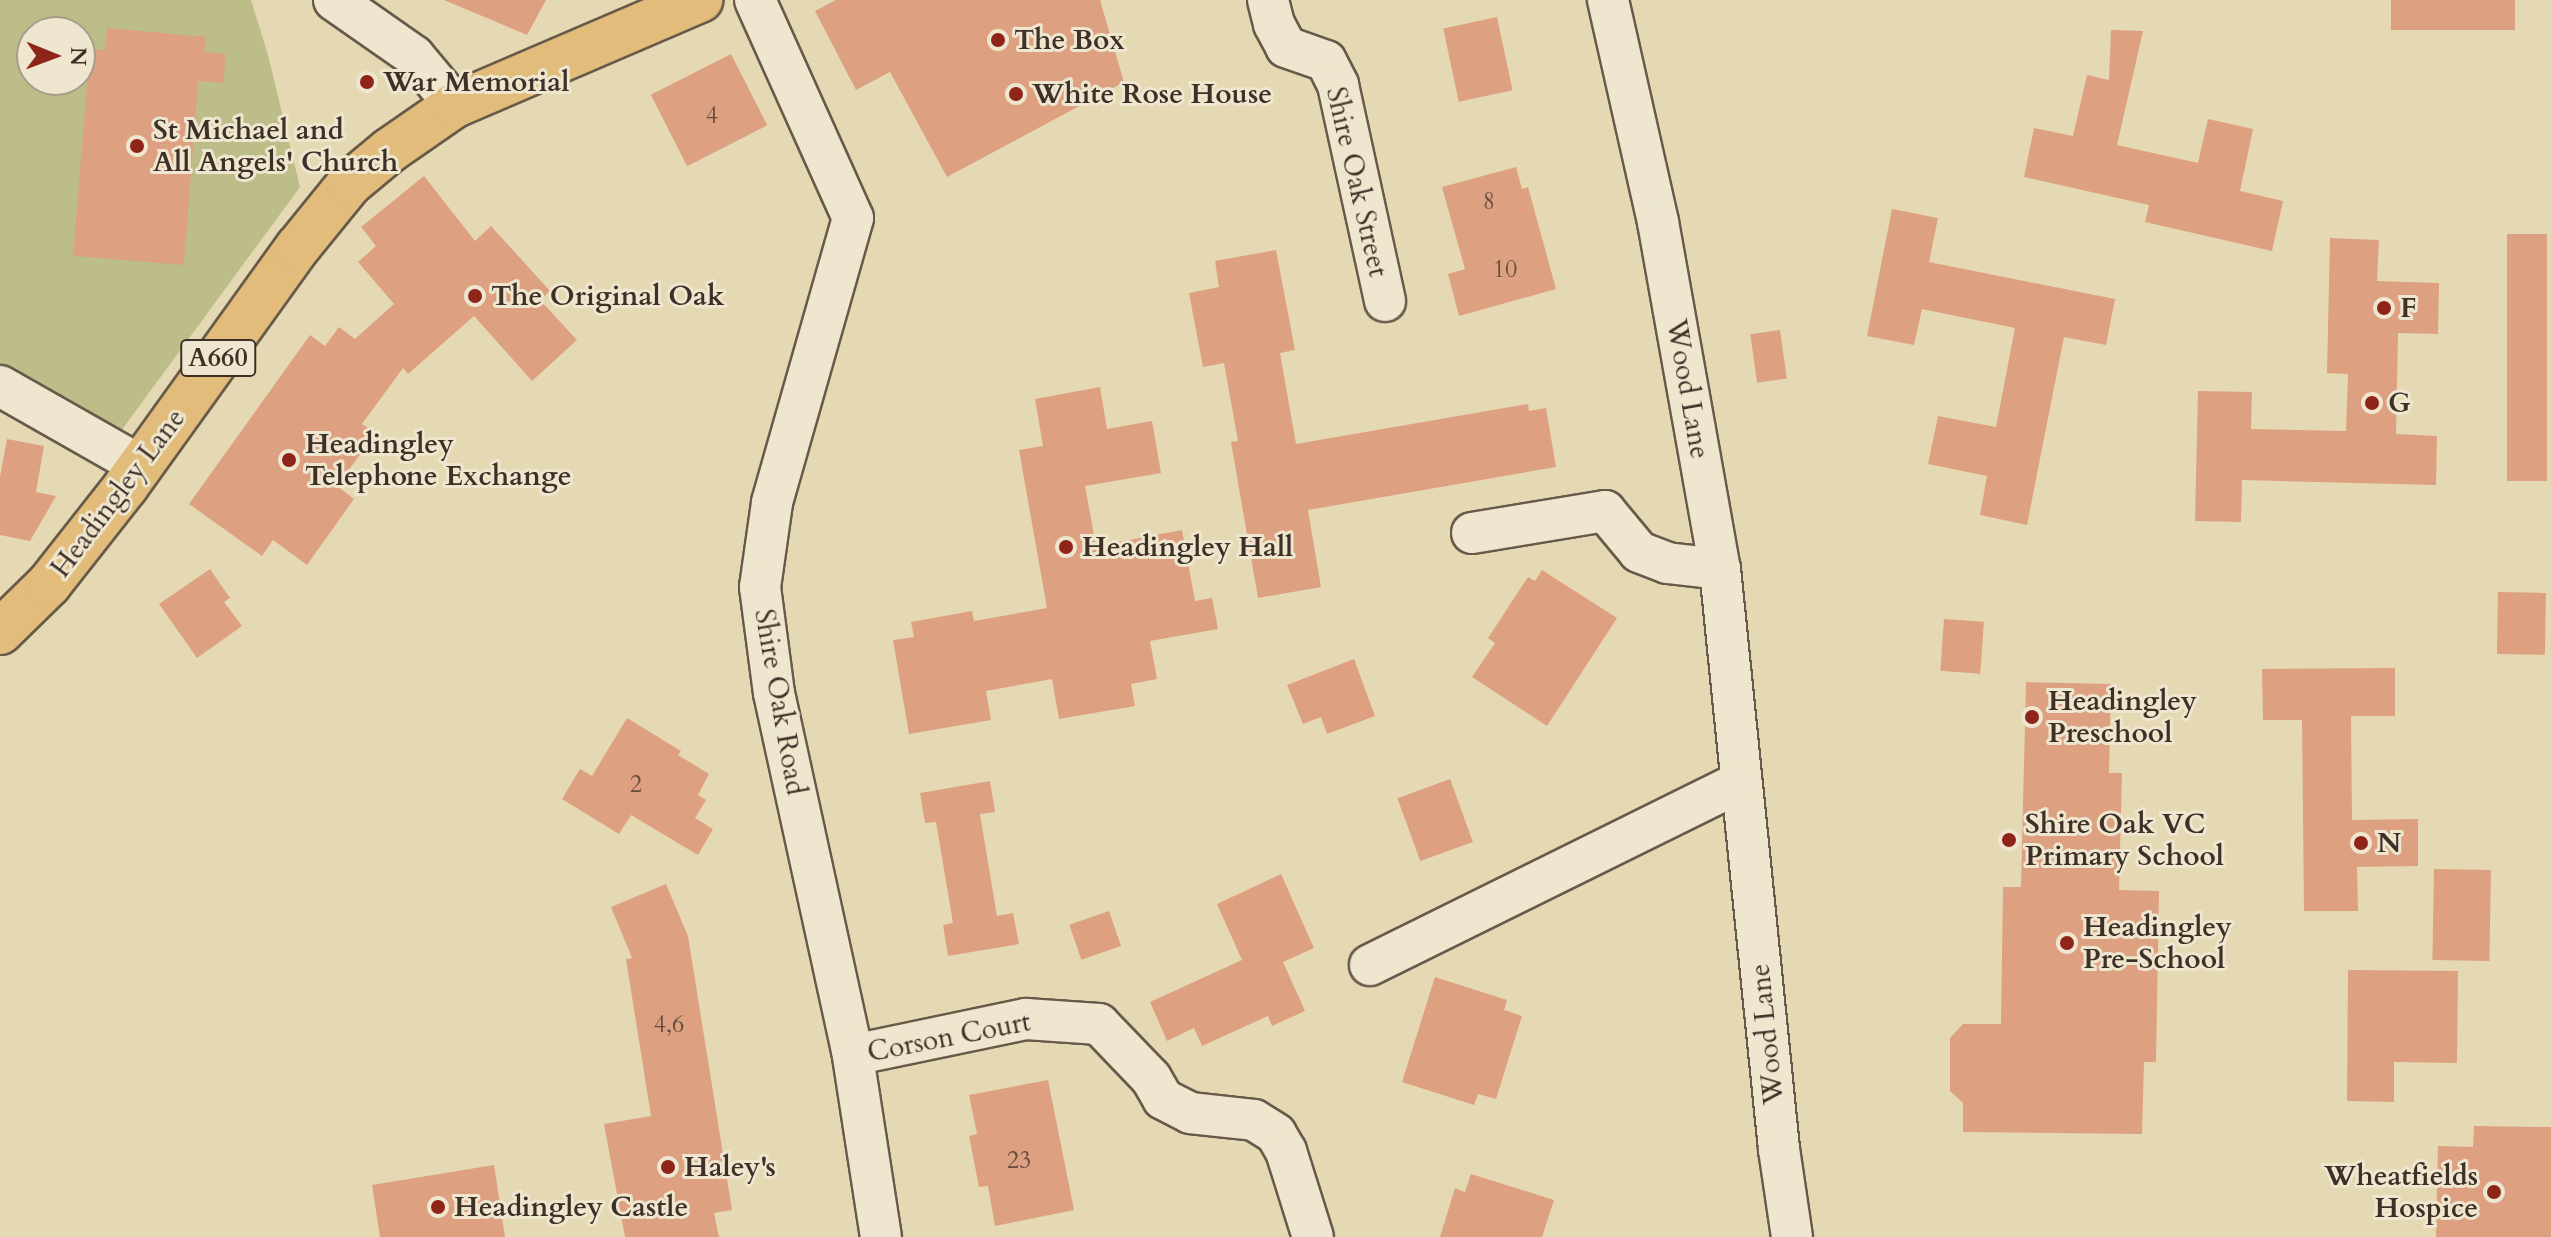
<!DOCTYPE html>
<style>
body{margin:0}
#map{position:relative;width:2551px;height:1237px;overflow:hidden;background:#e5d9b4;font-family:Cardo,serif}
div>[style]{position:absolute}
[style*='--x']{left:calc(var(--x)*1px);top:calc(var(--y)*1px);width:calc(var(--w)*1px);rotate:calc(var(--a)*1deg)}
.green>*{inset:0;background:#bcbd88}
.building>*{inset:0;background:#dda181;transform-origin:0 0}
.roads{filter:drop-shadow(2px 0 #685a4a) drop-shadow(-2px 0 #685a4a) drop-shadow(0 2px #685a4a) drop-shadow(0 -2px #685a4a)}
.street>*{height:40px;margin:-20px;padding:0 20px;transform-origin:20px;border-radius:20px;background:#eee6ce}
.highway>*{height:44px;margin:-22px;padding:0 22px;transform-origin:22px;border-radius:22px;background:#e2bc7a}
.dots>*{width:22px;height:22px;translate:-50% -50%;box-sizing:border-box;border:4px solid #eee6ce;border-radius:50%}
span{translate:-50% -50%;white-space:nowrap;text-align:center;line-height:1.15;-webkit-text-stroke:6px #eee6ce;paint-order:stroke}
.number-label{font-size:24px;color:#664c3e}
.number-label span{-webkit-text-stroke-width:0}
.shield-label span{padding:2px 6px;background:#eee6ce;border:2px solid;border-radius:6px;-webkit-text-stroke-width:0}
.shield-label{font-size:26px;color:#3e2f27;font-weight:700}
.poi-label{font-size:28px;color:#3e2f27;font-weight:700}
.left{translate:0 -50%;text-align:left}
.right{translate:-100% -50%;text-align:right}
.street-label{font-size:28px;color:#3e2f27}
.north{position:absolute;left:16px;top:16px;width:80px;height:80px;box-sizing:border-box;background:#eee6ce;border:2px solid #a89d8b;border-radius:50%;rotate:91deg;font-size:22px;font-weight:700;line-height:32px;text-align:center;color:#3e2f27}
.north::after{content:'';display:block;margin:auto;width:28px;height:36px;background:#8f2418;clip-path:polygon(50% 0,100% 100%,50% 72%,0 100%)}
</style>
<div id="map">
<div class="green">
<div style="clip-path:polygon(evenodd,0 0,251px 0,268px 55px,300px 187px,110px 446px,0 382px,0 0,32px 32px,80px 32px,80px 80px,32px 80px,32px 32px)"></div>
</div>
<div class="building">
<div style="clip-path:polygon(444px 0,546px 0,527px 35px)"></div>
<div style="clip-path:polygon(836px 0,1100px 0,1124px 82px,947px 177px,890px 72px,856px 90px,815px 11px)"></div>
<div style="left:2391px;top:0;width:124px;height:30px"></div>
<div style="left:1497px;top:17px;width:75px;height:55px;rotate:78deg"></div>
<div style="clip-path:polygon(107px 28px,206px 37px,204px 52px,226px 54px,223px 83px,198px 81px,184px 265px,73px 256px,90px 49px,105px 50px)"></div>
<div style="clip-path:polygon(2111px 30px,2143px 31px,2117px 145px,2198px 163px,2208px 119px,2253px 129px,2240px 191px,2283px 201px,2272px 251px,2145px 222px,2149px 205px,2024px 177px,2034px 128px,2073px 136px,2087px 75px,2109px 80px)"></div>
<div style="left:731px;top:54px;width:80px;height:90px;rotate:63deg"></div>
<div style="clip-path:polygon(1516px 167px,1522px 189px,1528px 187px,1556px 289px,1459px 316px,1448px 274px,1465px 269px,1442px 187px)"></div>
<div style="clip-path:polygon(424px 176px,475px 241px,491px 226px,550px 291px,540px 300px,577px 340px,532px 381px,474px 316px,408px 374px,403px 368px,362px 424px,376px 433px,337px 486px,354px 499px,307px 565px,273px 540px,262px 556px,189px 504px,310px 335px,325px 346px,339px 327px,355px 339px,394px 304px,358px 262px,376px 246px,361px 227px)"></div>
<div style="clip-path:polygon(1892px 209px,1938px 218px,1929px 262px,2115px 299px,2106px 345px,2064px 337px,2027px 525px,1980px 515px,1987px 476px,1928px 464px,1938px 416px,1996px 427px,2015px 328px,1922px 309px,1914px 345px,1867px 336px)"></div>
<div style="left:2507px;top:234px;width:40px;height:247px"></div>
<div style="clip-path:polygon(2330px 238px,2379px 240px,2377px 281px,2439px 283px,2438px 334px,2398px 333px,2396px 434px,2437px 436px,2436px 485px,2242px 480px,2241px 522px,2195px 521px,2198px 391px,2252px 392px,2251px 429px,2346px 431px,2348px 374px,2327px 373px)"></div>
<div style="clip-path:polygon(1276px 250px,1295px 350px,1280px 353px,1296px 444px,1528px 404px,1529px 411px,1546px 408px,1556px 467px,1308px 510px,1321px 587px,1258px 598px,1231px 442px,1238px 441px,1224px 363px,1203px 367px,1189px 293px,1219px 287px,1215px 261px)"></div>
<div style="left:1780px;top:330px;width:49px;height:30px;rotate:82deg"></div>
<div style="clip-path:polygon(1100px 387px,1107px 429px,1152px 421px,1161px 473px,1085px 486px,1096px 546px,1182px 530px,1195px 601px,1212px 598px,1218px 629px,1150px 641px,1157px 679px,1131px 684px,1135px 706px,1059px 719px,1052px 679px,986px 691px,991px 720px,909px 734px,893px 640px,914px 637px,911px 622px,972px 611px,974px 621px,1047px 608px,1019px 450px,1043px 446px,1035px 399px)"></div>
<div style="clip-path:polygon(7px 439px,44px 446px,36px 492px,56px 496px,30px 541px,0 535px,0 477px)"></div>
<div style="clip-path:polygon(210px 569px,230px 598px,224px 602px,242px 626px,197px 658px,159px 604px)"></div>
<div style="clip-path:polygon(1542px 570px,1617px 618px,1547px 726px,1472px 677px,1495px 643px,1488px 638px,1528px 577px,1535px 581px)"></div>
<div style="left:2498px;top:592px;width:48px;height:62px;rotate:1deg"></div>
<div style="left:1944px;top:619px;width:40px;height:52px;rotate:4deg"></div>
<div style="clip-path:polygon(1354px 659px,1375px 716px,1327px 734px,1321px 717px,1303px 724px,1287px 685px)"></div>
<div style="clip-path:polygon(2395px 668px,2395px 716px,2351px 716px,2352px 820px,2418px 819px,2418px 866px,2357px 867px,2358px 911px,2304px 911px,2302px 720px,2263px 720px,2262px 669px)"></div>
<div style="clip-path:polygon(2026px 682px,2111px 684px,2109px 773px,2122px 773px,2119px 890px,2159px 891px,2156px 1062px,2144px 1062px,2142px 1134px,1963px 1132px,1963px 1103px,1950px 1091px,1950px 1038px,1963px 1024px,2001px 1024px,2003px 887px,2021px 887px)"></div>
<div style="clip-path:polygon(627px 718px,681px 751px,678px 755px,709px 774px,698px 795px,706px 800px,695px 818px,713px 829px,698px 855px,631px 815px,619px 834px,562px 799px,580px 769px,592px 776px)"></div>
<div style="left:1450px;top:779px;width:67px;height:56px;rotate:70deg"></div>
<div style="clip-path:polygon(990px 781px,995px 812px,980px 814px,997px 916px,1013px 913px,1019px 944px,948px 956px,943px 925px,953px 923px,936px 822px,925px 823px,920px 793px)"></div>
<div style="left:2434px;top:869px;width:57px;height:91px;rotate:1deg"></div>
<div style="clip-path:polygon(1281px 874px,1314px 948px,1283px 962px,1305px 1011px,1272px 1026px,1268px 1016px,1202px 1046px,1194px 1028px,1167px 1041px,1150px 1002px,1242px 960px,1217px 904px)"></div>
<div style="clip-path:polygon(666px 884px,688px 936px,732px 1210px,714px 1213px,719px 1237px,625px 1237px,604px 1124px,651px 1116px,626px 959px,632px 958px,611px 907px)"></div>
<div style="left:1109px;top:911px;width:37px;height:42px;rotate:71deg"></div>
<div style="clip-path:polygon(2348px 970px,2458px 971px,2457px 1063px,2394px 1062px,2394px 1102px,2347px 1101px)"></div>
<div style="clip-path:polygon(1435px 977px,1507px 1000px,1504px 1010px,1522px 1016px,1496px 1099px,1478px 1094px,1474px 1105px,1402px 1082px)"></div>
<div style="clip-path:polygon(1048px 1080px,1074px 1210px,995px 1226px,988px 1186px,979px 1187px,969px 1136px,977px 1134px,969px 1095px)"></div>
<div style="clip-path:polygon(2474px 1126px,2551px 1127px,2551px 1237px,2436px 1237px,2438px 1146px,2473px 1147px)"></div>
<div style="clip-path:polygon(494px 1165px,505px 1237px,380px 1237px,372px 1185px)"></div>
<div style="clip-path:polygon(1471px 1174px,1554px 1200px,1542px 1237px,1440px 1237px,1455px 1188px,1465px 1192px)"></div>
</div>
<div class="roads">
<div class="street">
<div style="--x:334;--y:0;--w:98;--a:35"></div>
<div style="--x:414;--y:56;--w:64;--a:50.1"></div>
<div style="--x:755;--y:0;--w:239;--a:65.8"></div>
<div style="--x:853;--y:218;--w:296;--a:105.9"></div>
<div style="--x:772;--y:503;--w:85;--a:98.1"></div>
<div style="--x:760;--y:587;--w:107;--a:82.5"></div>
<div style="--x:774;--y:693;--w:365;--a:77.7"></div>
<div style="--x:852;--y:1050;--w:189;--a:81.2"></div>
<div style="--x:1268;--y:0;--w:25;--a:76"></div>
<div style="--x:1274;--y:24;--w:26;--a:62"></div>
<div style="--x:1286;--y:47;--w:42;--a:19.3"></div>
<div style="--x:1326;--y:61;--w:27;--a:63"></div>
<div style="--x:1338;--y:85;--w:221;--a:77.7"></div>
<div style="--x:1608;--y:0;--w:228;--a:77.3"></div>
<div style="--x:1658;--y:222;--w:352;--a:79.9"></div>
<div style="--x:1720;--y:569;--w:583;--a:84.19"></div>
<div style="--x:1779;--y:1149;--w:89;--a:81.6"></div>
<div style="--x:0;--y:386;--w:162;--a:29.6"></div>
<div style="--x:1472;--y:533;--w:135;--a:-9.4"></div>
<div style="--x:1605;--y:511;--w:53;--a:50.3"></div>
<div style="--x:1639;--y:552;--w:30;--a:21"></div>
<div style="--x:1667;--y:563;--w:53;--a:6.5"></div>
<div style="--x:1370;--y:965;--w:414;--a:-26.3"></div>
<div style="--x:853;--y:1055;--w:177;--a:-11.8"></div>
<div style="--x:1026;--y:1019;--w:73;--a:3.9"></div>
<div style="--x:1099;--y:1024;--w:75;--a:46.1"></div>
<div style="--x:1151;--y:1078;--w:24;--a:60"></div>
<div style="--x:1163;--y:1099;--w:30;--a:27"></div>
<div style="--x:1190;--y:1113;--w:64;--a:6.2"></div>
<div style="--x:1254;--y:1120;--w:26;--a:32"></div>
<div style="--x:1276;--y:1134;--w:20;--a:60"></div>
<div style="--x:1286;--y:1151;--w:90;--a:72.6"></div>
</div>
<div class="highway">
<div style="--x:0;--y:632;--w:69;--a:-44.4"></div>
<div style="--x:49;--y:584;--w:125;--a:-51.8"></div>
<div style="--x:126;--y:486;--w:294;--a:-54.3"></div>
<div style="--x:298;--y:247;--w:81;--a:-51"></div>
<div style="--x:349;--y:184;--w:53;--a:-39.7"></div>
<div style="--x:390;--y:150;--w:79;--a:-34.7"></div>
<div style="--x:455;--y:105;--w:267;--a:-23.2"></div>
</div>
</div>
<div class="dots">
<div style="left:998px;top:40px;background:#8f2418"></div>
<div style="left:367px;top:82px;background:#8f2418"></div>
<div style="left:1016px;top:94px;background:#8f2418"></div>
<div style="left:137px;top:146px;background:#8f2418"></div>
<div style="left:475px;top:296px;background:#8f2418"></div>
<div style="left:2384px;top:308px;background:#8f2418"></div>
<div style="left:2372px;top:403px;background:#8f2418"></div>
<div style="left:289px;top:460px;background:#8f2418"></div>
<div style="left:1066px;top:547px;background:#8f2418"></div>
<div style="left:2032px;top:717px;background:#8f2418"></div>
<div style="left:2009px;top:840px;background:#8f2418"></div>
<div style="left:2361px;top:843px;background:#8f2418"></div>
<div style="left:2067px;top:943px;background:#8f2418"></div>
<div style="left:668px;top:1167px;background:#8f2418"></div>
<div style="left:2494px;top:1192px;background:#8f2418"></div>
<div style="left:438px;top:1207px;background:#8f2418"></div>
</div>
<div class="number-label">
<span style="left:712px;top:116px">4</span>
<span style="left:1489px;top:202px">8</span>
<span style="left:1505px;top:270px">10</span>
<span style="left:636px;top:785px">2</span>
<span style="left:669px;top:1025px">4,6</span>
<span style="left:1019px;top:1161px">23</span>
</div>
<div class="shield-label">
<span style="left:218px;top:358px">A660</span>
</div>
<div class="poi-label">
<span class="left" style="left:1014px;top:40px">The Box</span>
<span class="left" style="left:383px;top:82px">War Memorial</span>
<span class="left" style="left:1032px;top:94px">White Rose House</span>
<span class="left" style="left:153px;top:146px">St Michael and<br>All Angels' Church</span>
<span class="left" style="left:491px;top:296px">The Original Oak</span>
<span class="left" style="left:2400px;top:308px">F</span>
<span class="left" style="left:2388px;top:403px">G</span>
<span class="left" style="left:305px;top:460px">Headingley<br>Telephone Exchange</span>
<span class="left" style="left:1082px;top:547px">Headingley Hall</span>
<span class="left" style="left:2048px;top:717px">Headingley<br>Preschool</span>
<span class="left" style="left:2025px;top:840px">Shire Oak VC<br>Primary School</span>
<span class="left" style="left:2377px;top:843px">N</span>
<span class="left" style="left:2083px;top:943px">Headingley<br>Pre-School</span>
<span class="left" style="left:684px;top:1167px">Haley's</span>
<span class="right" style="left:2478px;top:1192px">Wheatfields<br>Hospice</span>
<span class="left" style="left:454px;top:1207px">Headingley Castle</span>
</div>
<div class="street-label">
<span style="left:1357px;top:182px;rotate:77deg">Shire Oak Street</span>
<span style="left:1688px;top:389px;rotate:80deg">Wood Lane</span>
<span style="left:118px;top:493px;rotate:-53deg">Headingley Lane</span>
<span style="left:780px;top:702px;rotate:80deg">Shire Oak Road</span>
<span style="left:1767px;top:1034px;rotate:-96deg">Wood Lane</span>
<span style="left:949px;top:1037px;rotate:-11deg">Corson Court</span>
</div>
<div class="north">N</div>
</div>
